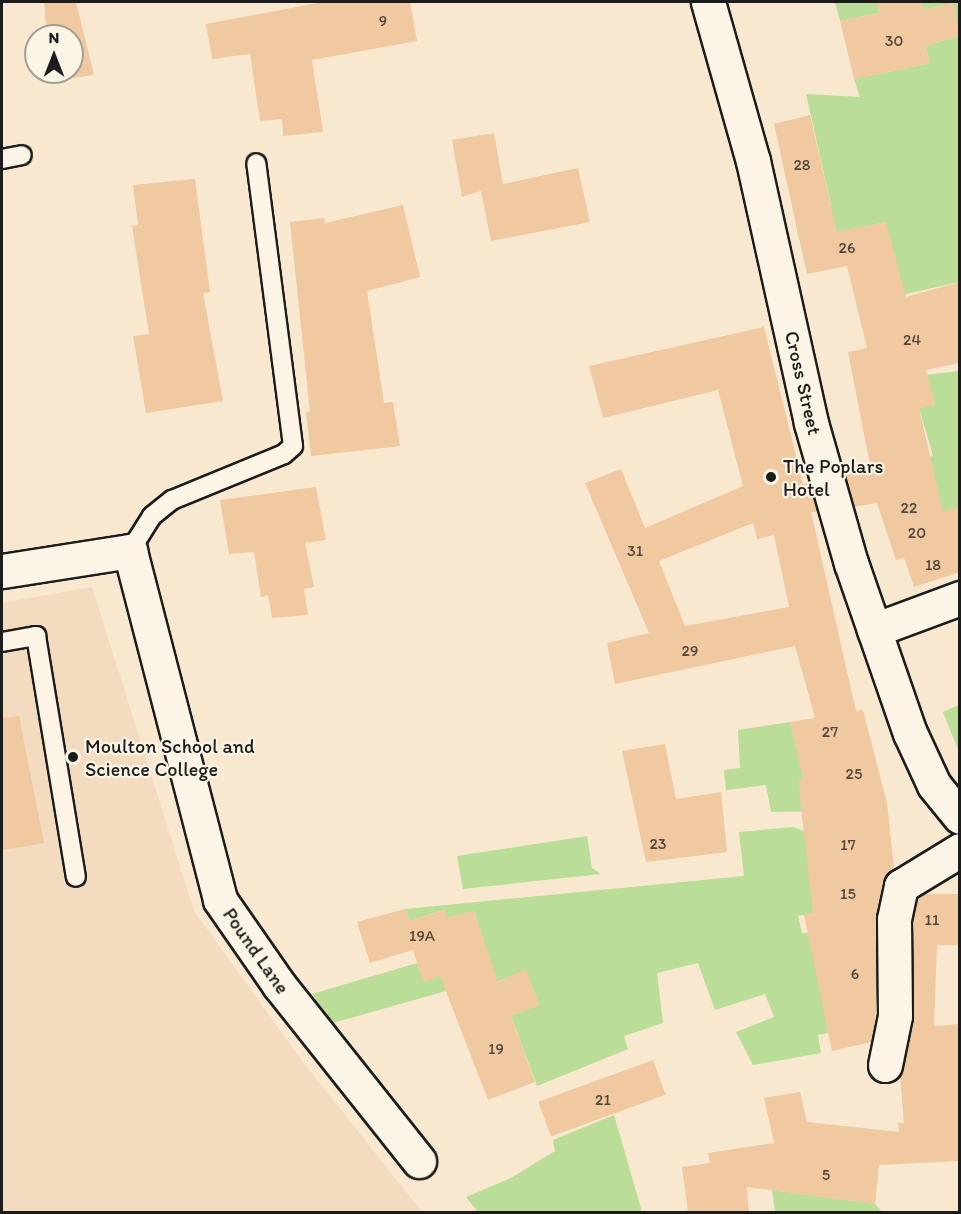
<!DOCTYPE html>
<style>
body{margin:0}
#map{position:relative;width:961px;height:1214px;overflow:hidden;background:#f8e8d0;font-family:Itim,sans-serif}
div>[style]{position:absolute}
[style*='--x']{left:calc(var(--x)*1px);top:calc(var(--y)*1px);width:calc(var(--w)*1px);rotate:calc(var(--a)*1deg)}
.built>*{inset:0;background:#f2dbbf}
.green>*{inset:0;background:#badd97}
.building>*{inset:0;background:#f0c9a0;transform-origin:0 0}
.roads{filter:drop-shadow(2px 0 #1c1c1c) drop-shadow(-2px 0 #1c1c1c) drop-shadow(0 2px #1c1c1c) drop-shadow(0 -2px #1c1c1c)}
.service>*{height:18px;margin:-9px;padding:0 9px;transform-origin:9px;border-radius:9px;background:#fcf5e5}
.minor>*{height:33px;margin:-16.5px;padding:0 16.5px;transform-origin:16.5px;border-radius:16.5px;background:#fcf5e5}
.tertiary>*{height:33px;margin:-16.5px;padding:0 16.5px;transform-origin:16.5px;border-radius:16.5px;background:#fcf5e5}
.dots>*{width:16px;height:16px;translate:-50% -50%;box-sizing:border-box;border:3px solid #fcf5e5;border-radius:50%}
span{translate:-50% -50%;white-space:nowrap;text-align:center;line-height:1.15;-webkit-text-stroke:4.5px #fcf5e5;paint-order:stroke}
.number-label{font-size:16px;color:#51473d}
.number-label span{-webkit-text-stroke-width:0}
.street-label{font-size:20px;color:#1c1c1c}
.poi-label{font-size:20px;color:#1c1c1c}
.left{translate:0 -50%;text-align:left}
.frame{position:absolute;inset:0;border:3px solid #1c1c1c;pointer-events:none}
.north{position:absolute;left:24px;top:24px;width:60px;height:60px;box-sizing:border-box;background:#fcf5e5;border:2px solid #a29e95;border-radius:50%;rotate:0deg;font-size:16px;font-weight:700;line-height:24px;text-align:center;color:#1c1c1c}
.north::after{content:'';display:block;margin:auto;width:21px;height:27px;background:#1c1c1c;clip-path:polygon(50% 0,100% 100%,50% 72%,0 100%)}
</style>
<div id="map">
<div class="built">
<div style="clip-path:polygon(92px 587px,194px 911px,302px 1061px,422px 1212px,2px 1212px,2px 603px)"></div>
</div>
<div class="green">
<div style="clip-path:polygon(835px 2px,877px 2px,880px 13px,840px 21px)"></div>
<div style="clip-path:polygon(921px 2px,959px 2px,959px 282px,875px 301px,886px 222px,799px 240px,794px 214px,831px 205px,806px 94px,860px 97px,854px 79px,930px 63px,925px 46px,959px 36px,953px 3px,923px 10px)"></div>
<div style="clip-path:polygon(959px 371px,959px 513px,941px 513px,908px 463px,933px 456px,919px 408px,935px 404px,925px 375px)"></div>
<div style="clip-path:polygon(959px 705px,959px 752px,943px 712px)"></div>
<div style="clip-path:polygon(790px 722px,796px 747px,818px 811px,771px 812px,766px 785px,726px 790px,724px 770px,740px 768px,738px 730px)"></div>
<div style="clip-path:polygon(793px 827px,804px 831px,819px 912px,798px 916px,802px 933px,843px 931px,853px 1028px,818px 1035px,821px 1053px,753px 1065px,736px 1032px,774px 1017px,765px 994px,715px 1010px,698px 963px,657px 973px,663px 1023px,624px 1036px,628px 1049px,537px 1086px,511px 1016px,539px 1005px,526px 970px,497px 982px,446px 991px,333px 1023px,312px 994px,417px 963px,424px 981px,490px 960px,474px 911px,447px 918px,444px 910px,409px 921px,405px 909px,744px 876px,739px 832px)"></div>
<div style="clip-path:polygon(587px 836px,592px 868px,601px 874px,463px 889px,457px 856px)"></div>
<div style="clip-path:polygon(614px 1115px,642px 1212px,478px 1212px,466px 1197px,511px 1178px,555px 1151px,553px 1140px)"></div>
<div style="clip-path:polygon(772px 1190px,875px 1204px,882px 1212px,775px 1212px)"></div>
</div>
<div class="building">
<div style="clip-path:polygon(44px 2px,76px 2px,94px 75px,52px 81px,51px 72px,72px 72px,72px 36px,47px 36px)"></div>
<div style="clip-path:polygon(323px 2px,410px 2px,417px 41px,312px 60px,323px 132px,283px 136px,282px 119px,260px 121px,250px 54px,212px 59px,206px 24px)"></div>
<div style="clip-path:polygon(877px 2px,921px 2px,923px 10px,953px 3px,959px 36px,925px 46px,930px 63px,854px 79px,840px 21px,880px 13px)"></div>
<div style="clip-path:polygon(810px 115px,837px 232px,886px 222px,906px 297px,960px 282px,960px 363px,926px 370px,935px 405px,919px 408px,943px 512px,960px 506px,960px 572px,914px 587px,904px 558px,896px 560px,877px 503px,854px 507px,845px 475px,871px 470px,848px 352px,867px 348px,847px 266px,807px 274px,774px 124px)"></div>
<div style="clip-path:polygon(494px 133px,503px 184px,578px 168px,590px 222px,491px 241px,481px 191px,462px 197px,452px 140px)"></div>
<div style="clip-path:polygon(195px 179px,210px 292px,203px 293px,223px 401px,146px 413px,133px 336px,149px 334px,132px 226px,138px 225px,133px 185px)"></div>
<div style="clip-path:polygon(403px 205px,420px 277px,367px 291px,384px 403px,393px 402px,400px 446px,311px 456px,306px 412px,310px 412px,290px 222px,324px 218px,325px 223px)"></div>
<div style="clip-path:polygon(evenodd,764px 327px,803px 484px,809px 483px,817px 512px,811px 512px,856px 711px,863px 710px,887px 803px,894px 868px,883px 882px,876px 915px,876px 1014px,871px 1042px,832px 1051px,804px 915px,813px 913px,798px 780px,803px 779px,790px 722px,815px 718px,795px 646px,615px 684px,607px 643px,649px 633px,585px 483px,621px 469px,645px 528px,743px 486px,718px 390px,603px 418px,589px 366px,764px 327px,753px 523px,757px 539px,774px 535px,789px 607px,685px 626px,659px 561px,753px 523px)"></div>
<div style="clip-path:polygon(316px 487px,326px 540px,305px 543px,314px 587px,304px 589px,308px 615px,272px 618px,268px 595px,261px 597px,254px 552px,229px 554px,220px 500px)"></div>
<div style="clip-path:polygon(19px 716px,44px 843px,2px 850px,2px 718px)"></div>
<div style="clip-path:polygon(665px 744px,676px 799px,721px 792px,727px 852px,646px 862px,622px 751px)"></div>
<div style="clip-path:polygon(924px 894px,960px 894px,960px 945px,937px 945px,934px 1026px,960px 1024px,960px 1161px,879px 1165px,875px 1204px,747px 1187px,749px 1212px,688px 1212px,682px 1167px,710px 1163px,708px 1153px,774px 1143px,764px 1098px,800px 1092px,807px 1122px,899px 1132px,898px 1123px,904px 1123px,900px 1076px,914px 1016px,913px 921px,918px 898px)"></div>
<div style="clip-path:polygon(405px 909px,409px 921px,445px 910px,447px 918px,474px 911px,498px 982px,526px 969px,539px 1005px,511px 1016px,535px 1082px,488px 1100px,440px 976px,423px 982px,413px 950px,370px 963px,357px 922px)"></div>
<div style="left:653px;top:1060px;width:37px;height:122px;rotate:70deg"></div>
</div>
<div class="roads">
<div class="service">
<div style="--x:2;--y:159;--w:20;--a:-11"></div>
<div style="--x:130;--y:551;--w:41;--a:-57.8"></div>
<div style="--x:152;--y:516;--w:26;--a:-39"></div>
<div style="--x:172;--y:500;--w:121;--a:-22.3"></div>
<div style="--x:284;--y:454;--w:12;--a:-42"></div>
<div style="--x:293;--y:446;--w:285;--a:-97.4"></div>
<div style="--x:2;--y:642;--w:35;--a:-10"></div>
<div style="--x:36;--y:636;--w:244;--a:80.6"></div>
</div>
<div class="minor">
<div style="--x:2;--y:571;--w:130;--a:-8.9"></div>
<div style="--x:130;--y:551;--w:360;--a:75.5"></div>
<div style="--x:220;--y:900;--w:103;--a:55.2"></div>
<div style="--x:279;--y:985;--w:225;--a:51.5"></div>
<div style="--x:874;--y:630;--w:92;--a:-20.4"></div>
<div style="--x:885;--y:1065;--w:50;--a:-78.5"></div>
<div style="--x:895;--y:1016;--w:97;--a:-90.6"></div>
<div style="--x:894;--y:919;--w:34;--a:-78"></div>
<div style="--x:901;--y:886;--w:69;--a:-31.4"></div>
</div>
<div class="tertiary">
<div style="--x:708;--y:2;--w:165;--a:74.2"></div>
<div style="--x:753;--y:161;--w:268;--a:77.5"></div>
<div style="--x:811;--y:423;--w:146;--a:74.1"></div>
<div style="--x:851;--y:563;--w:180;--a:70.9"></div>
<div style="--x:910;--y:733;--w:57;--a:65.2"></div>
<div style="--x:934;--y:785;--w:41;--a:50.9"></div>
</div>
</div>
<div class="dots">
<div style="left:771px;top:477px;background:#1c1c1c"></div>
<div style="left:73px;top:757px;background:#1c1c1c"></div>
</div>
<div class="number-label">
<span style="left:383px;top:21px">9</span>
<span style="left:894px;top:41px">30</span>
<span style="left:802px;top:165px">28</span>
<span style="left:847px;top:248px">26</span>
<span style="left:912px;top:340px">24</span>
<span style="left:909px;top:508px">22</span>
<span style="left:917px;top:533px">20</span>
<span style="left:635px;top:551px">31</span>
<span style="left:933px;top:565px">18</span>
<span style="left:690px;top:651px">29</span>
<span style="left:830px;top:732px">27</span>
<span style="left:854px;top:774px">25</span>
<span style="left:658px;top:844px">23</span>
<span style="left:848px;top:845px">17</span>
<span style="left:848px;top:894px">15</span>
<span style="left:932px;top:920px">11</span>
<span style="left:422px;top:936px">19A</span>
<span style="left:855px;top:974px">6</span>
<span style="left:496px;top:1049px">19</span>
<span style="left:603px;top:1100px">21</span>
<span style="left:826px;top:1175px">5</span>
</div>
<div class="street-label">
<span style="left:803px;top:383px;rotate:77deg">Cross Street</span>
<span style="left:256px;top:951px;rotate:55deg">Pound Lane</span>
</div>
<div class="poi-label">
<span class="left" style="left:783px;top:478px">The Poplars<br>Hotel</span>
<span class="left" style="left:85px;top:758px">Moulton School and<br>Science College</span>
</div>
<div class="frame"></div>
<div class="north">N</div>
</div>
